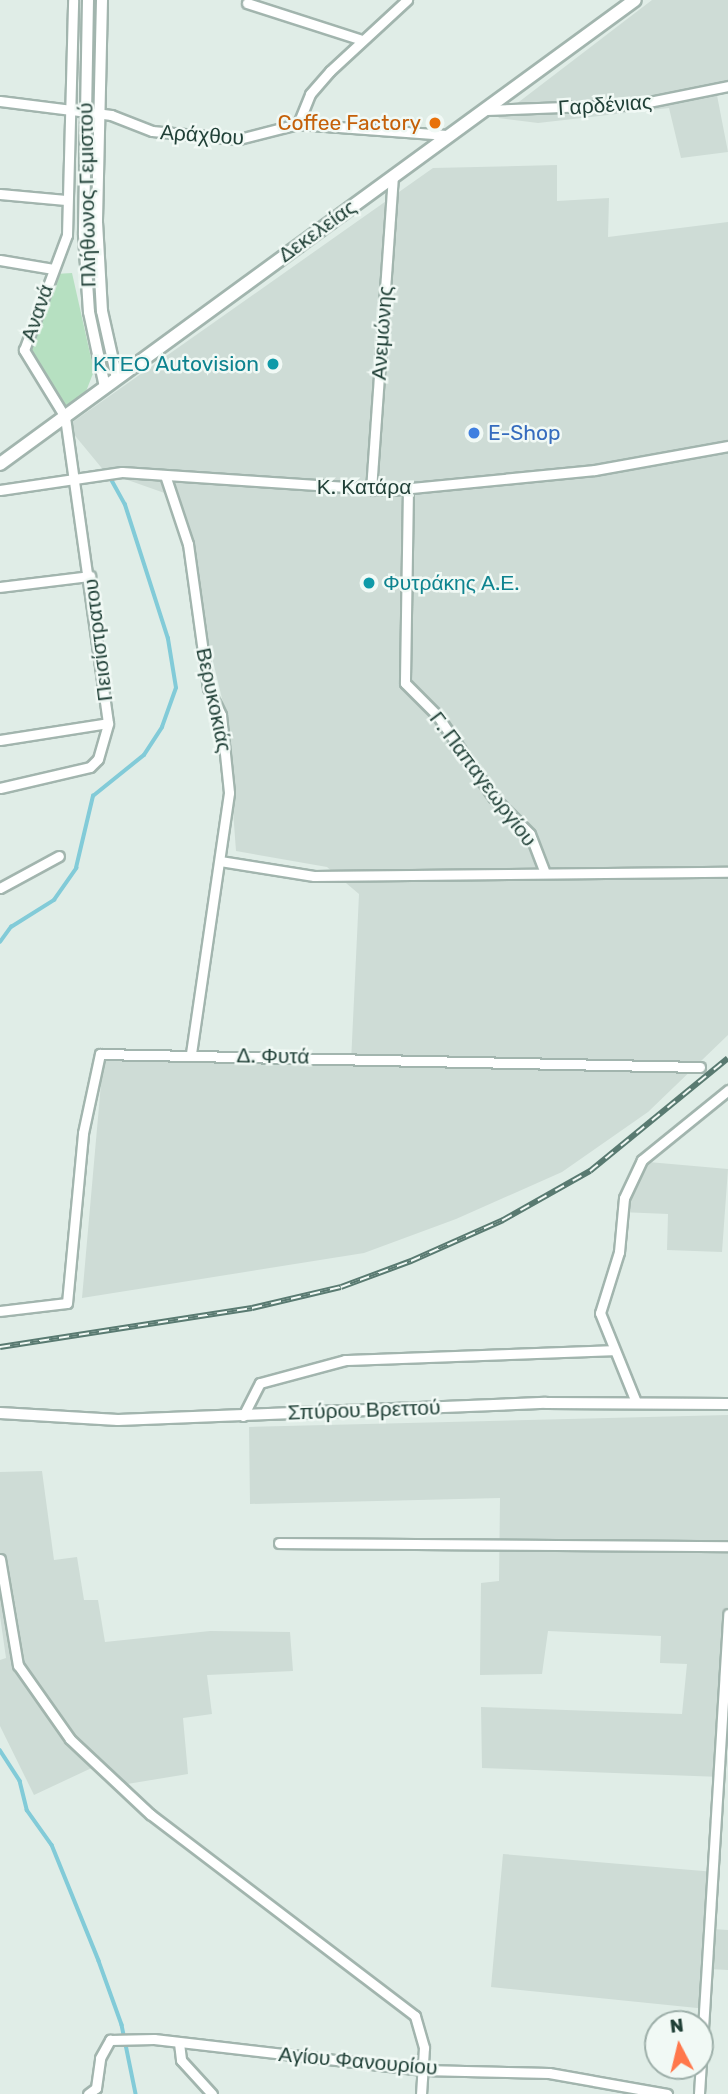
<!DOCTYPE html>
<meta charset="utf-8">
<style>
body{margin:0}
#map{position:relative;width:728px;height:2094px;overflow:hidden;background:#e0ede7;font-family:Rubik,sans-serif}
div>[style]{position:absolute}
[style*='--x']{left:calc(var(--x)*1px);top:calc(var(--y)*1px);width:calc(var(--w)*1px);rotate:calc(var(--a)*1deg)}
.built>*{inset:0;background:#cedcd6}
.green>*{inset:0;background:#b6e0c1}
.stream>*{height:3.5px;margin:-1.75px;padding:0 1.75px;transform-origin:1.75px;border-radius:1.75px;background:#82cbd8}
.roads{filter:drop-shadow(2px 0 #a2b5ae) drop-shadow(-2px 0 #a2b5ae) drop-shadow(0 2px #a2b5ae) drop-shadow(0 -2px #a2b5ae)}
.minor>*{height:9px;margin:-4.5px;padding:0 4.5px;transform-origin:4.5px;border-radius:4.5px;background:#fff}
.tertiary>*{height:10px;margin:-5px;padding:0 5px;transform-origin:5px;border-radius:5px;background:#fff}
.secondary>*{height:12px;margin:-6px;padding:0 6px;transform-origin:6px;border-radius:6px;background:#fff}
.rail>*{height:6px;margin-top:-3px;transform-origin:0;background:repeating-linear-gradient(90deg,#f1f9f5 0 10px,#597a71 0 20px);box-sizing:border-box;border-block:2px solid #597a71}
.dots>*{width:19px;height:19px;translate:-50% -50%;box-sizing:border-box;border:4px solid #f1f9f5;border-radius:50%}
span{translate:-50% -50%;white-space:nowrap;text-align:center;line-height:1.15;-webkit-text-stroke:5px #f1f9f5;paint-order:stroke}
.street-label{font-size:21px;color:#1f3f36}
.food-label{font-size:21px;color:#c56008}
.right{translate:-100% -50%;text-align:right}
.culture-label{font-size:21px;color:#0d838f}
.left{translate:0 -50%;text-align:left}
.shop-label{font-size:21px;color:#366cbe}
.north{position:absolute;left:644px;top:2010px;width:70px;height:70px;box-sizing:border-box;background:#f1f9f5;border:2px solid #9dafa9;border-radius:50%;rotate:353deg;font-size:19px;font-weight:700;line-height:28px;text-align:center;color:#1f3f36}
.north::after{content:'';display:block;margin:auto;width:24px;height:32px;background:#ff774b;clip-path:polygon(50% 0,100% 100%,50% 72%,0 100%)}
</style>
<div id="map">
<div class="built">
<div style="clip-path:polygon(652px 0,728px 0,728px 80px,715px 85px,728px 152px,681px 158px,669px 108px,538px 123px,498px 118px)"></div>
<div style="clip-path:polygon(557px 165px,557px 201px,609px 198px,608px 237px,728px 222px,728px 1035px,648px 1112px,562px 1172px,456px 1219px,364px 1253px,82px 1298px,103px 1061px,351px 1062px,359px 894px,327px 867px,236px 851px,226px 715px,173px 496px,105px 472px,67px 426px,433px 168px)"></div>
<div style="clip-path:polygon(637px 1161px,728px 1169px,722px 1252px,667px 1250px,668px 1214px,620px 1212px,622px 1190px)"></div>
<div style="clip-path:polygon(728px 1415px,728px 1660px,721px 1777px,482px 1768px,481px 1707px,682px 1714px,687px 1664px,660px 1663px,661px 1636px,548px 1631px,542px 1674px,480px 1675px,481px 1583px,499px 1581px,500px 1498px,250px 1504px,249px 1427px)"></div>
<div style="clip-path:polygon(42px 1471px,54px 1560px,77px 1557px,84px 1600px,98px 1600px,105px 1642px,210px 1631px,290px 1632px,293px 1671px,207px 1675px,212px 1714px,183px 1718px,188px 1774px,115px 1786px,98px 1765px,34px 1795px,0 1726px,0 1660px,6px 1658px,0 1616px,0 1472px)"></div>
<div style="clip-path:polygon(503px 1854px,715px 1872px,712px 1929px,728px 1930px,728px 1970px,709px 1969px,707px 2009px,491px 1987px)"></div>
</div>
<div class="green">
<div style="clip-path:polygon(72px 273px,94px 371px,85px 394px,64px 408px,28px 348px,55px 274px)"></div>
</div>
<div class="stream">
<div style="--x:0;--y:942;--w:19;--a:-54"></div>
<div style="--x:11;--y:927;--w:51;--a:-32.1"></div>
<div style="--x:54;--y:900;--w:39;--a:-55"></div>
<div style="--x:76;--y:868;--w:74;--a:-76.7"></div>
<div style="--x:93;--y:796;--w:65;--a:-38.8"></div>
<div style="--x:144;--y:755;--w:33;--a:-57"></div>
<div style="--x:162;--y:727;--w:41;--a:-70.3"></div>
<div style="--x:176;--y:688;--w:50;--a:-99.3"></div>
<div style="--x:168;--y:639;--w:141;--a:-107.8"></div>
<div style="--x:125;--y:505;--w:29;--a:-119"></div>
<div style="--x:0;--y:1750;--w:37;--a:57"></div>
<div style="--x:20;--y:1781;--w:30;--a:76"></div>
<div style="--x:27;--y:1810;--w:43;--a:54.5"></div>
<div style="--x:52;--y:1845;--w:125;--a:67.9"></div>
<div style="--x:99;--y:1961;--w:68;--a:70.2"></div>
<div style="--x:122;--y:2025;--w:70;--a:78.5"></div>
</div>
<div class="roads">
<div class="minor">
<div style="--x:247;--y:3;--w:118;--a:17.8"></div>
<div style="--x:0;--y:101;--w:112;--a:7.2"></div>
<div style="--x:111;--y:115;--w:44;--a:21.3"></div>
<div style="--x:152;--y:131;--w:87;--a:5.3"></div>
<div style="--x:239;--y:139;--w:61;--a:-14.3"></div>
<div style="--x:298;--y:124;--w:149;--a:4.2"></div>
<div style="--x:486;--y:110;--w:153;--a:-2.2"></div>
<div style="--x:639;--y:104;--w:91;--a:-11.4"></div>
<div style="--x:298;--y:124;--w:32;--a:-68"></div>
<div style="--x:310;--y:94;--w:30;--a:-49"></div>
<div style="--x:330;--y:71;--w:105;--a:-42.7"></div>
<div style="--x:0;--y:194;--w:66;--a:5.2"></div>
<div style="--x:0;--y:260;--w:54;--a:9.6"></div>
<div style="--x:165;--y:475;--w:73;--a:71.6"></div>
<div style="--x:188;--y:544;--w:145;--a:82.1"></div>
<div style="--x:208;--y:688;--w:30;--a:64"></div>
<div style="--x:221;--y:715;--w:78;--a:84.1"></div>
<div style="--x:229;--y:793;--w:264;--a:98.3"></div>
<div style="--x:408;--y:488;--w:195;--a:90.9"></div>
<div style="--x:405;--y:683;--w:45;--a:45"></div>
<div style="--x:437;--y:715;--w:99;--a:55.7"></div>
<div style="--x:493;--y:797;--w:52;--a:45"></div>
<div style="--x:530;--y:834;--w:39;--a:69"></div>
<div style="--x:0;--y:490;--w:123;--a:-8.4"></div>
<div style="--x:122;--y:472;--w:270;--a:3.8"></div>
<div style="--x:391;--y:490;--w:205;--a:-5.6"></div>
<div style="--x:595;--y:470;--w:135;--a:-10.2"></div>
<div style="--x:371;--y:490;--w:315;--a:-86"></div>
<div style="--x:0;--y:587;--w:91;--a:-7"></div>
<div style="--x:0;--y:740;--w:109;--a:-8.9"></div>
<div style="--x:0;--y:788;--w:92;--a:-13.1"></div>
<div style="--x:90;--y:767;--w:11;--a:-45"></div>
<div style="--x:98;--y:759;--w:37;--a:-74"></div>
<div style="--x:108;--y:723;--w:309;--a:-98"></div>
<div style="--x:65;--y:417;--w:79;--a:-121.5"></div>
<div style="--x:24;--y:350;--w:123;--a:-69.5"></div>
<div style="--x:67;--y:235;--w:235;--a:-88.5"></div>
<div style="--x:220;--y:861;--w:95;--a:9.1"></div>
<div style="--x:314;--y:876;--w:414;--a:-0.6"></div>
<div style="--x:0;--y:888;--w:67;--a:-28.5"></div>
<div style="--x:0;--y:1311;--w:67;--a:-6.8"></div>
<div style="--x:67;--y:1303;--w:171;--a:-84.6"></div>
<div style="--x:83;--y:1133;--w:81;--a:-77.9"></div>
<div style="--x:100;--y:1054;--w:600;--a:1.24"></div>
<div style="--x:636;--y:1402;--w:96;--a:-112"></div>
<div style="--x:600;--y:1313;--w:64;--a:-72.7"></div>
<div style="--x:619;--y:1252;--w:54;--a:-84.7"></div>
<div style="--x:624;--y:1198;--w:42;--a:-64.7"></div>
<div style="--x:642;--y:1160;--w:111;--a:-39.1"></div>
<div style="--x:243;--y:1416;--w:37;--a:-63"></div>
<div style="--x:260;--y:1383;--w:88;--a:-15.1"></div>
<div style="--x:345;--y:1360;--w:268;--a:-2.1"></div>
<div style="--x:279;--y:1543;--w:449;--a:0.4"></div>
<div style="--x:0;--y:1559;--w:108;--a:80.4"></div>
<div style="--x:18;--y:1665;--w:90;--a:54.9"></div>
<div style="--x:70;--y:1739;--w:110;--a:43.2"></div>
<div style="--x:150;--y:1814;--w:333;--a:37.3"></div>
<div style="--x:415;--y:2016;--w:33;--a:74"></div>
<div style="--x:424;--y:2048;--w:46;--a:93.7"></div>
<div style="--x:179;--y:2043;--w:17;--a:83"></div>
<div style="--x:181;--y:2060;--w:46;--a:47.6"></div>
<div style="--x:88;--y:2094;--w:10;--a:-37"></div>
<div style="--x:96;--y:2088;--w:30;--a:-82"></div>
<div style="--x:100;--y:2058;--w:21;--a:-61"></div>
<div style="--x:110;--y:2040;--w:44;--a:-1.3"></div>
<div style="--x:154;--y:2039;--w:271;--a:6.6"></div>
<div style="--x:423;--y:2070;--w:126;--a:1.4"></div>
<div style="--x:549;--y:2073;--w:120;--a:10.1"></div>
<div style="--x:699;--y:2094;--w:481;--a:-86.5"></div>
</div>
<div class="tertiary">
<div style="--x:88;--y:0;--w:235;--a:91"></div>
<div style="--x:84;--y:235;--w:77;--a:86.3"></div>
<div style="--x:89;--y:312;--w:77;--a:78"></div>
<div style="--x:102;--y:0;--w:222;--a:91.3"></div>
<div style="--x:97;--y:222;--w:89;--a:86.8"></div>
<div style="--x:102;--y:311;--w:69;--a:77.4"></div>
<div style="--x:0;--y:1413;--w:118;--a:3.4"></div>
<div style="--x:118;--y:1420;--w:428;--a:-2.3"></div>
<div style="--x:546;--y:1403;--w:182;--a:0.3"></div>
</div>
<div class="secondary">
<div style="--x:0;--y:464;--w:786;--a:-36.16"></div>
</div>
</div>
<div class="rail">
<div style="--x:0;--y:1347;--w:255;--a:-8.8"></div>
<div style="--x:252;--y:1308;--w:91;--a:-13.3"></div>
<div style="--x:341;--y:1287;--w:75;--a:-20.4"></div>
<div style="--x:411;--y:1261;--w:101;--a:-24"></div>
<div style="--x:503;--y:1220;--w:100;--a:-29.4"></div>
<div style="--x:590;--y:1171;--w:178;--a:-39.3"></div>
</div>
<div class="dots">
<div style="left:435px;top:123px;background:#e8710a"></div>
<div style="left:273px;top:364px;background:#0f9aa8"></div>
<div style="left:474px;top:433px;background:#3f7fe0"></div>
<div style="left:369px;top:583px;background:#0f9aa8"></div>
</div>
<div class="street-label">
<span style="left:605px;top:105px;rotate:-4deg">Γαρδένιας</span>
<span style="left:202px;top:135px;rotate:4deg">Αράχθου</span>
<span style="left:87px;top:195px;rotate:-91deg">Πλήθωνος Γεμιστού</span>
<span style="left:317px;top:231px;rotate:-36deg">Δεκελείας</span>
<span style="left:37px;top:313px;rotate:-71deg">Ανανά</span>
<span style="left:382px;top:333px;rotate:-86deg">Ανεμώνης</span>
<span style="left:364px;top:487px">Κ. Κατάρα</span>
<span style="left:98px;top:640px;rotate:-97deg">Πεισίστρατου</span>
<span style="left:214px;top:700px;rotate:78deg">Βερυκοκιάς</span>
<span style="left:483px;top:779px;rotate:53deg">Γ. Παπαγεωργίου</span>
<span style="left:273px;top:1056px;rotate:1deg">Δ. Φυτά</span>
<span style="left:364px;top:1410px;rotate:-2deg">Σπύρου Βρεττού</span>
<span style="left:358px;top:2061px;rotate:5deg">Αγίου Φανουρίου</span>
</div>
<div class="food-label">
<span class="right" style="left:421px;top:123px">Coffee Factory</span>
</div>
<div class="culture-label">
<span class="right" style="left:259px;top:364px">ΚΤΕΟ Autovision</span>
<span class="left" style="left:383px;top:583px">Φυτράκης Α.Ε.</span>
</div>
<div class="shop-label">
<span class="left" style="left:488px;top:433px">E-Shop</span>
</div>
<div class="north">N</div>
</div>
